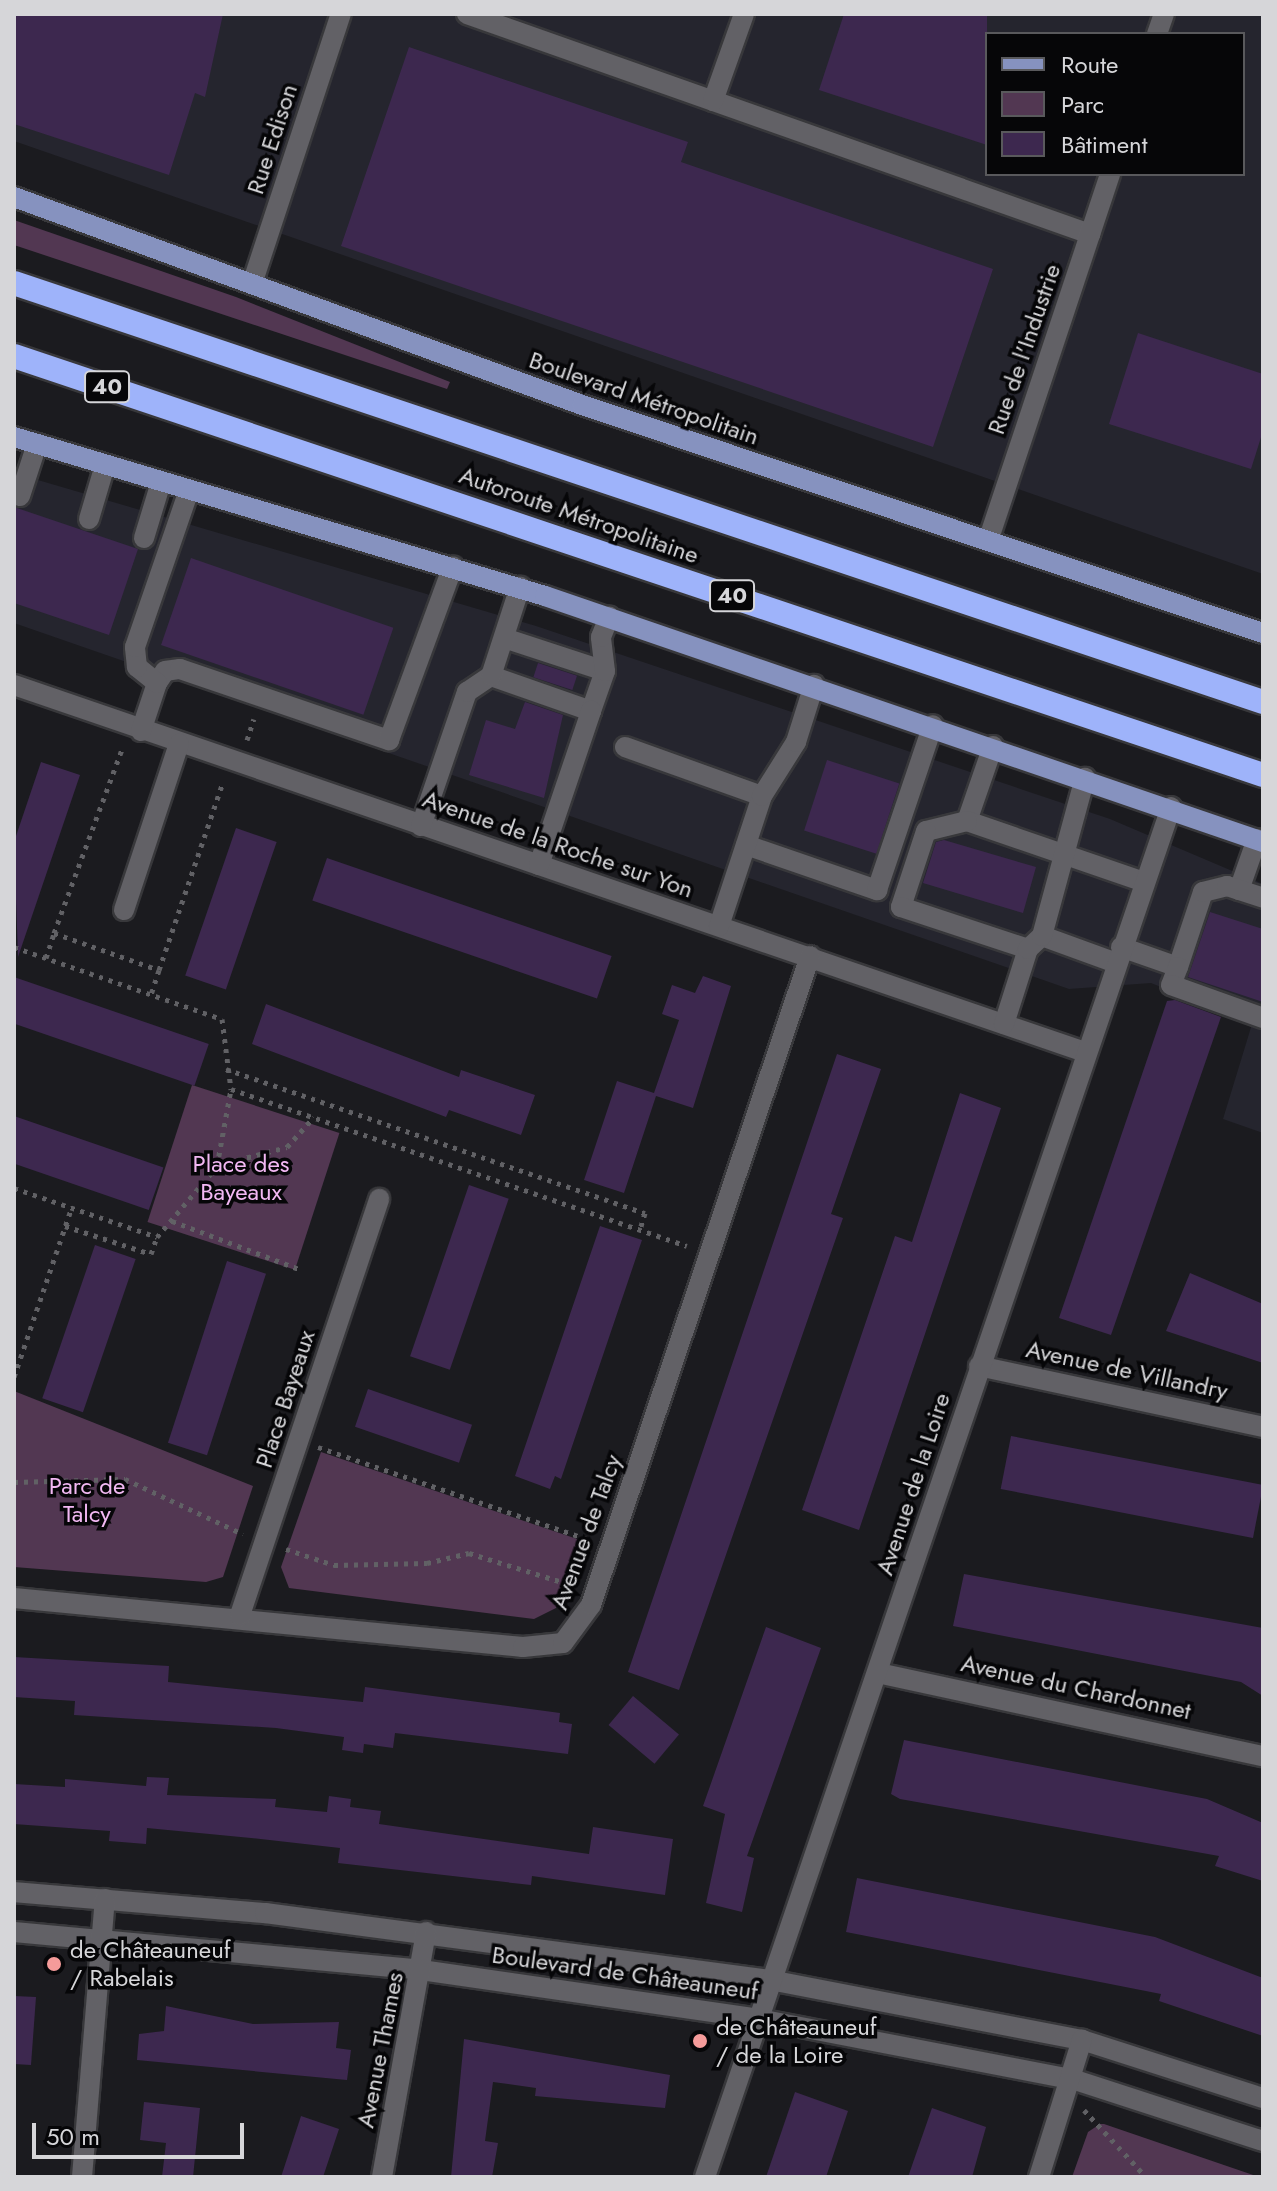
<!DOCTYPE html>
<meta charset="utf-8">
<style>
body{margin:0}
#map{position:relative;width:1277px;height:2191px;overflow:hidden;background:#1b1b1f;font-family:Jost,sans-serif}
div>[style]{position:absolute}
[style*='--x']{left:calc(var(--x)*1px);top:calc(var(--y)*1px);width:calc(var(--w)*1px);rotate:calc(var(--a)*1deg)}
.built>*{inset:0;background:#25252e}
.green>*{inset:0;background:#523752;transform-origin:0 0}
.building>*{inset:0;background:#3d284f;transform-origin:0 0}
.path>*{height:5px;margin-top:-2.5px;transform-origin:0;background:repeating-linear-gradient(90deg,#616165 0 4px,transparent 0 10px)}
.roads{filter:drop-shadow(2px 0 #38383b) drop-shadow(-2px 0 #38383b) drop-shadow(0 2px #38383b) drop-shadow(0 -2px #38383b)}
.minor>*{height:20px;margin:-10px;padding:0 10px;transform-origin:10px;border-radius:10px;background:#626166}
.major>*{height:20px;margin:-10px;padding:0 10px;transform-origin:10px;border-radius:10px;background:#8692bf}
.highway>*{height:24px;margin:-12px;padding:0 12px;transform-origin:12px;border-radius:12px;background:#9eb3fa}
.dots>*{width:22px;height:22px;translate:-50% -50%;box-sizing:border-box;border:4px solid #060608;border-radius:50%}
span{translate:-50% -50%;white-space:nowrap;text-align:center;line-height:1.15;-webkit-text-stroke:7px #060608;paint-order:stroke}
.shield-label span{padding:2px 6px;background:#060608;border:2px solid;border-radius:6px;-webkit-text-stroke-width:0}
.shield-label{font-size:22px;color:#d6d6d9;font-weight:700}
.street-label{font-size:24px;color:#d6d6d9}
.park-label{font-size:24px;color:#f2b8f3}
.poi-label{font-size:24px;color:#d6d6d9}
.left{translate:0 -50%;text-align:left}
.frame{position:absolute;inset:0;border:16px solid #d6d6d9;pointer-events:none}
.legend{position:absolute;left:985px;top:32px;width:260px;height:144px;box-sizing:border-box;background:#060608;border:2px solid #59595c;margin:0;padding:10px 14px;list-style:none;font-size:24px;color:#d6d6d9}
.legend li{display:flex;align-items:center;gap:16px;height:40px}
.legend b{width:40px;border:2px solid #59595c}
.scale{position:absolute;left:32px;top:2123px;width:212px;height:36px;box-sizing:border-box;border:4px solid #d6d6d9;border-top:0;padding-left:10px;font-size:24px;line-height:28px;white-space:nowrap;color:#d6d6d9;-webkit-text-stroke:6px #060608;paint-order:stroke}
</style>
<div id="map">
<div class="built">
<div style="clip-path:polygon(evenodd,14px 14px,1263px 14px,1263px 574px,14px 141px,14px 14px,987px 34px,1243px 34px,1243px 174px,987px 174px,987px 34px)"></div>
<div style="clip-path:polygon(14px 473px,536px 626px,1110px 819px,1263px 884px,1263px 1133px,1223px 1119px,1252px 1024px,1151px 983px,1069px 989px,14px 623px)"></div>
</div>
<div class="green">
<div style="clip-path:polygon(14px 220px,236px 297px,450px 382px,447px 389px,14px 245px)"></div>
<div style="left:192px;top:1085px;width:155px;height:144px;rotate:18deg"></div>
<div style="clip-path:polygon(14px 1391px,253px 1486px,223px 1577px,206px 1582px,14px 1567px)"></div>
<div style="clip-path:polygon(321px 1452px,580px 1540px,556px 1608px,534px 1619px,289px 1588px,281px 1567px)"></div>
<div style="clip-path:polygon(1100px 2124px,1104px 2124px,1259px 2177px,1072px 2177px,1088px 2132px)"></div>
</div>
<div class="building">
<div style="clip-path:polygon(14px 14px,223px 14px,205px 97px,195px 93px,169px 175px,14px 124px)"></div>
<div style="clip-path:polygon(844px 14px,987px 14px,987px 145px,819px 90px)"></div>
<div style="clip-path:polygon(409px 47px,688px 142px,681px 162px,993px 269px,933px 447px,341px 246px)"></div>
<div style="clip-path:polygon(1138px 333px,1263px 374px,1263px 431px,1251px 469px,1109px 424px)"></div>
<div style="clip-path:polygon(14px 507px,138px 549px,109px 635px,14px 603px)"></div>
<div style="left:191px;top:558px;width:214px;height:92px;rotate:19deg"></div>
<div style="left:538px;top:663px;width:41px;height:15px;rotate:18deg"></div>
<div style="clip-path:polygon(525px 702px,563px 715px,544px 798px,469px 775px,486px 720px,515px 729px)"></div>
<div style="left:827px;top:760px;width:76px;height:74px;rotate:18deg"></div>
<div style="clip-path:polygon(41px 762px,80px 775px,18px 957px,14px 842px)"></div>
<div style="left:236px;top:828px;width:43px;height:156px;rotate:19deg"></div>
<div style="clip-path:polygon(944px 840px,1036px 867px,1023px 913px,923px 883px,936px 842px)"></div>
<div style="left:327px;top:858px;width:301px;height:45px;rotate:19deg"></div>
<div style="clip-path:polygon(1210px 912px,1263px 929px,1263px 1002px,1188px 977px)"></div>
<div style="clip-path:polygon(703px 976px,731px 986px,693px 1108px,656px 1096px,624px 1193px,584px 1180px,617px 1081px,654px 1093px,679px 1020px,662px 1014px,672px 985px,695px 993px)"></div>
<div style="left:14px;top:977px;width:206px;height:44px;rotate:19deg"></div>
<div style="clip-path:polygon(1175px 1000px,1221px 1017px,1111px 1335px,1059px 1318px,1167px 1001px)"></div>
<div style="clip-path:polygon(266px 1004px,459px 1077px,461px 1070px,535px 1095px,521px 1135px,449px 1110px,446px 1117px,252px 1044px)"></div>
<div style="clip-path:polygon(837px 1054px,881px 1069px,831px 1214px,843px 1218px,679px 1690px,628px 1672px)"></div>
<div style="clip-path:polygon(960px 1093px,1001px 1108px,859px 1530px,802px 1510px,895px 1236px,912px 1242px)"></div>
<div style="left:14px;top:1116px;width:158px;height:45px;rotate:19deg"></div>
<div style="left:469px;top:1185px;width:42px;height:181px;rotate:19deg"></div>
<div style="clip-path:polygon(600px 1226px,642px 1240px,561px 1479px,555px 1476px,550px 1489px,515px 1476px)"></div>
<div style="left:95px;top:1245px;width:43px;height:162px;rotate:19deg"></div>
<div style="left:227px;top:1261px;width:41px;height:191px;rotate:18deg"></div>
<div style="clip-path:polygon(1190px 1273px,1263px 1304px,1263px 1363px,1166px 1331px)"></div>
<div style="left:368px;top:1389px;width:110px;height:40px;rotate:19deg"></div>
<div style="left:1011px;top:1436px;width:257px;height:54px;rotate:11deg"></div>
<div style="clip-path:polygon(964px 1574px,1263px 1628px,1263px 1696px,1241px 1682px,953px 1626px)"></div>
<div style="clip-path:polygon(766px 1627px,821px 1648px,747px 1856px,754px 1858px,742px 1912px,706px 1903px,725px 1814px,703px 1806px)"></div>
<div style="clip-path:polygon(14px 1657px,169px 1666px,168px 1682px,363px 1702px,365px 1687px,560px 1713px,559px 1722px,572px 1724px,568px 1754px,395px 1733px,393px 1748px,364px 1744px,363px 1753px,342px 1750px,344px 1737px,276px 1728px,74px 1715px,75px 1701px,14px 1697px)"></div>
<div style="left:633px;top:1696px;width:60px;height:38px;rotate:40deg"></div>
<div style="clip-path:polygon(904px 1740px,1207px 1799px,1263px 1823px,1263px 1881px,1215px 1866px,1219px 1856px,900px 1799px,891px 1794px)"></div>
<div style="clip-path:polygon(147px 1777px,169px 1778px,167px 1795px,276px 1799px,275px 1807px,327px 1812px,329px 1796px,351px 1799px,350px 1807px,381px 1811px,379px 1824px,589px 1854px,593px 1827px,673px 1839px,665px 1895px,532px 1876px,531px 1885px,338px 1863px,340px 1848px,251px 1838px,147px 1828px,146px 1844px,109px 1841px,110px 1831px,14px 1824px,14px 1784px,65px 1787px,65px 1779px,146px 1786px)"></div>
<div style="clip-path:polygon(857px 1878px,1155px 1937px,1263px 1978px,1263px 2036px,1159px 2001px,1161px 1994px,846px 1932px)"></div>
<div style="clip-path:polygon(14px 1996px,36px 1997px,31px 2065px,14px 2064px)"></div>
<div style="clip-path:polygon(166px 2006px,253px 2024px,339px 2022px,336px 2048px,351px 2050px,347px 2080px,137px 2060px,139px 2034px,164px 2031px)"></div>
<div style="clip-path:polygon(464px 2039px,670px 2075px,665px 2108px,535px 2096px,536px 2088px,493px 2082px,485px 2141px,498px 2143px,492px 2177px,451px 2177px)"></div>
<div style="clip-path:polygon(795px 2092px,848px 2111px,826px 2177px,766px 2177px)"></div>
<div style="clip-path:polygon(144px 2102px,200px 2108px,193px 2177px,162px 2177px,166px 2143px,140px 2140px)"></div>
<div style="clip-path:polygon(932px 2108px,986px 2127px,972px 2177px,908px 2177px)"></div>
<div style="clip-path:polygon(301px 2116px,339px 2129px,323px 2177px,281px 2177px)"></div>
</div>
<div class="path">
<div style="--x:247;--y:740;--w:22;--a:-72"></div>
<div style="--x:54;--y:933;--w:199;--a:-69.7"></div>
<div style="--x:14;--y:947;--w:220;--a:19.1"></div>
<div style="--x:222;--y:1019;--w:71;--a:82.7"></div>
<div style="--x:231;--y:1089;--w:482;--a:19"></div>
<div style="--x:46;--y:958;--w:26;--a:-72"></div>
<div style="--x:54;--y:933;--w:111;--a:19.4"></div>
<div style="--x:159;--y:970;--w:25;--a:108"></div>
<div style="--x:159;--y:970;--w:199;--a:-71.2"></div>
<div style="--x:226;--y:1069;--w:443;--a:19"></div>
<div style="--x:645;--y:1213;--w:17;--a:107"></div>
<div style="--x:217;--y:1166;--w:78;--a:-79.7"></div>
<div style="--x:14;--y:1188;--w:151;--a:18.9"></div>
<div style="--x:172;--y:1221;--w:136;--a:20.7"></div>
<div style="--x:65;--y:1226;--w:90;--a:18"></div>
<div style="--x:151;--y:1254;--w:18;--a:-71"></div>
<div style="--x:157;--y:1237;--w:94;--a:-49.7"></div>
<div style="--x:218;--y:1165;--w:71;--a:-14.6"></div>
<div style="--x:287;--y:1147;--w:40;--a:-48"></div>
<div style="--x:14;--y:1377;--w:180;--a:-71.2"></div>
<div style="--x:318;--y:1447;--w:287;--a:18.9"></div>
<div style="--x:14;--y:1482;--w:111;--a:-1.5"></div>
<div style="--x:125;--y:1479;--w:130;--a:25"></div>
<div style="--x:286;--y:1549;--w:51;--a:18.4"></div>
<div style="--x:334;--y:1565;--w:93;--a:-1.2"></div>
<div style="--x:427;--y:1563;--w:43;--a:-13.4"></div>
<div style="--x:469;--y:1553;--w:111;--a:17.3"></div>
<div style="--x:1084;--y:2110;--w:91;--a:47.2"></div>
</div>
<div class="roads">
<div class="minor">
<div style="--x:467;--y:14;--w:661;--a:19.45"></div>
<div style="--x:1157;--y:34;--w:21;--a:-71"></div>
<div style="--x:713;--y:101;--w:92;--a:-70.4"></div>
<div style="--x:253;--y:281;--w:281;--a:-71.8"></div>
<div style="--x:20;--y:496;--w:55;--a:-71.9"></div>
<div style="--x:89;--y:519;--w:56;--a:-73.5"></div>
<div style="--x:144;--y:538;--w:59;--a:-73.1"></div>
<div style="--x:988;--y:541;--w:387;--a:-71.6"></div>
<div style="--x:504;--y:638;--w:106;--a:18.1"></div>
<div style="--x:491;--y:676;--w:106;--a:19.3"></div>
<div style="--x:591;--y:711;--w:42;--a:-70.7"></div>
<div style="--x:605;--y:671;--w:34;--a:-97"></div>
<div style="--x:601;--y:637;--w:22;--a:-68"></div>
<div style="--x:157;--y:683;--w:14;--a:-56"></div>
<div style="--x:165;--y:671;--w:15;--a:-8"></div>
<div style="--x:180;--y:669;--w:221;--a:18.8"></div>
<div style="--x:389;--y:740;--w:185;--a:-69.8"></div>
<div style="--x:14;--y:685;--w:1132;--a:18.92"></div>
<div style="--x:141;--y:731;--w:51;--a:-71.6"></div>
<div style="--x:157;--y:683;--w:26;--a:-141"></div>
<div style="--x:137;--y:667;--w:20;--a:-96"></div>
<div style="--x:135;--y:647;--w:166;--a:-71"></div>
<div style="--x:993;--y:746;--w:79;--a:109.1"></div>
<div style="--x:967;--y:821;--w:187;--a:19"></div>
<div style="--x:625;--y:747;--w:145;--a:19.7"></div>
<div style="--x:967;--y:821;--w:42;--a:166.3"></div>
<div style="--x:926;--y:831;--w:80;--a:108.2"></div>
<div style="--x:901;--y:907;--w:134;--a:18.3"></div>
<div style="--x:421;--y:826;--w:142;--a:-71.1"></div>
<div style="--x:467;--y:692;--w:29;--a:-34"></div>
<div style="--x:491;--y:676;--w:94;--a:-72"></div>
<div style="--x:746;--y:845;--w:139;--a:19"></div>
<div style="--x:877;--y:890;--w:174;--a:-71.3"></div>
<div style="--x:539;--y:865;--w:163;--a:-71.3"></div>
<div style="--x:1239;--y:890;--w:54;--a:-70.6"></div>
<div style="--x:124;--y:910;--w:175;--a:-71.7"></div>
<div style="--x:719;--y:926;--w:137;--a:-71.7"></div>
<div style="--x:762;--y:796;--w:64;--a:-57.8"></div>
<div style="--x:796;--y:742;--w:60;--a:-72.5"></div>
<div style="--x:1042;--y:936;--w:79;--a:20"></div>
<div style="--x:1121;--y:947;--w:60;--a:19.3"></div>
<div style="--x:1178;--y:967;--w:79;--a:-71.6"></div>
<div style="--x:1203;--y:892;--w:25;--a:-14"></div>
<div style="--x:1227;--y:886;--w:38;--a:18"></div>
<div style="--x:1178;--y:967;--w:19;--a:111"></div>
<div style="--x:1171;--y:985;--w:98;--a:19.7"></div>
<div style="--x:1004;--y:1024;--w:79;--a:-72.3"></div>
<div style="--x:1028;--y:949;--w:19;--a:-43"></div>
<div style="--x:1042;--y:936;--w:164;--a:-74.8"></div>
<div style="--x:979;--y:1366;--w:290;--a:12.1"></div>
<div style="--x:14;--y:1598;--w:511;--a:5.5"></div>
<div style="--x:523;--y:1647;--w:40;--a:-5.7"></div>
<div style="--x:563;--y:1643;--w:47;--a:-53.6"></div>
<div style="--x:591;--y:1605;--w:685;--a:-71.35"></div>
<div style="--x:240;--y:1615;--w:439;--a:-71.5"></div>
<div style="--x:878;--y:1673;--w:394;--a:12.2"></div>
<div style="--x:14;--y:1892;--w:252;--a:4.8"></div>
<div style="--x:265;--y:1913;--w:509;--a:7.56"></div>
<div style="--x:770;--y:1980;--w:318;--a:10.9"></div>
<div style="--x:1082;--y:2040;--w:190;--a:17.8"></div>
<div style="--x:14;--y:1932;--w:409;--a:5.3"></div>
<div style="--x:421;--y:1970;--w:342;--a:8.2"></div>
<div style="--x:759;--y:2019;--w:319;--a:10.9"></div>
<div style="--x:1072;--y:2079;--w:201;--a:18"></div>
<div style="--x:82;--y:2177;--w:279;--a:-85.3"></div>
<div style="--x:382;--y:2177;--w:249;--a:-79.8"></div>
<div style="--x:705;--y:2177;--w:1447;--a:-71.21"></div>
<div style="--x:1039;--y:2177;--w:144;--a:-72.6"></div>
</div>
<div class="major">
<div style="--x:14;--y:197;--w:605;--a:20.11"></div>
<div style="--x:582;--y:405;--w:718;--a:18.51"></div>
<div style="--x:14;--y:437;--w:554;--a:16.67"></div>
<div style="--x:545;--y:596;--w:759;--a:18.91"></div>
</div>
<div class="highway">
<div style="--x:14;--y:283;--w:1317;--a:18.54"></div>
<div style="--x:14;--y:356;--w:1317;--a:18.54"></div>
</div>
</div>
<div class="dots">
<div style="left:54px;top:1964px;background:#f59b9a"></div>
<div style="left:700px;top:2041px;background:#f59b9a"></div>
</div>
<div class="shield-label">
<span style="left:107px;top:387px">40</span>
<span style="left:732px;top:596px">40</span>
</div>
<div class="street-label">
<span style="left:272px;top:139px;rotate:-72deg">Rue Edison</span>
<span style="left:1024px;top:349px;rotate:-71deg">Rue de l'Industrie</span>
<span style="left:644px;top:398px;rotate:19deg">Boulevard Métropolitain</span>
<span style="left:579px;top:515px;rotate:19deg">Autoroute Métropolitaine</span>
<span style="left:558px;top:844px;rotate:19deg">Avenue de la Roche sur Yon</span>
<span style="left:1127px;top:1370px;rotate:12deg">Avenue de Villandry</span>
<span style="left:285px;top:1399px;rotate:-72deg">Place Bayeaux</span>
<span style="left:913px;top:1484px;rotate:-72deg">Avenue de la Loire</span>
<span style="left:586px;top:1532px;rotate:-70deg">Avenue de Talcy</span>
<span style="left:1076px;top:1687px;rotate:12deg">Avenue du Chardonnet</span>
<span style="left:625px;top:1973px;rotate:8deg">Boulevard de Châteauneuf</span>
<span style="left:380px;top:2050px;rotate:-79deg">Avenue Thames</span>
</div>
<div class="park-label">
<span style="left:241px;top:1178px">Place des<br>Bayeaux</span>
<span style="left:87px;top:1500px">Parc de<br>Talcy</span>
</div>
<div class="poi-label">
<span class="left" style="left:70px;top:1964px">de Châteauneuf<br>/ Rabelais</span>
<span class="left" style="left:716px;top:2041px">de Châteauneuf<br>/ de la Loire</span>
</div>
<div class="frame"></div>
<ul class="legend">
<li><b style="height:10px;background:#8692bf"></b>Route</li>
<li><b style="height:22px;background:#523752"></b>Parc</li>
<li><b style="height:22px;background:#3d284f"></b>Bâtiment</li>
</ul>
<div class="scale">50 m</div>
</div>
